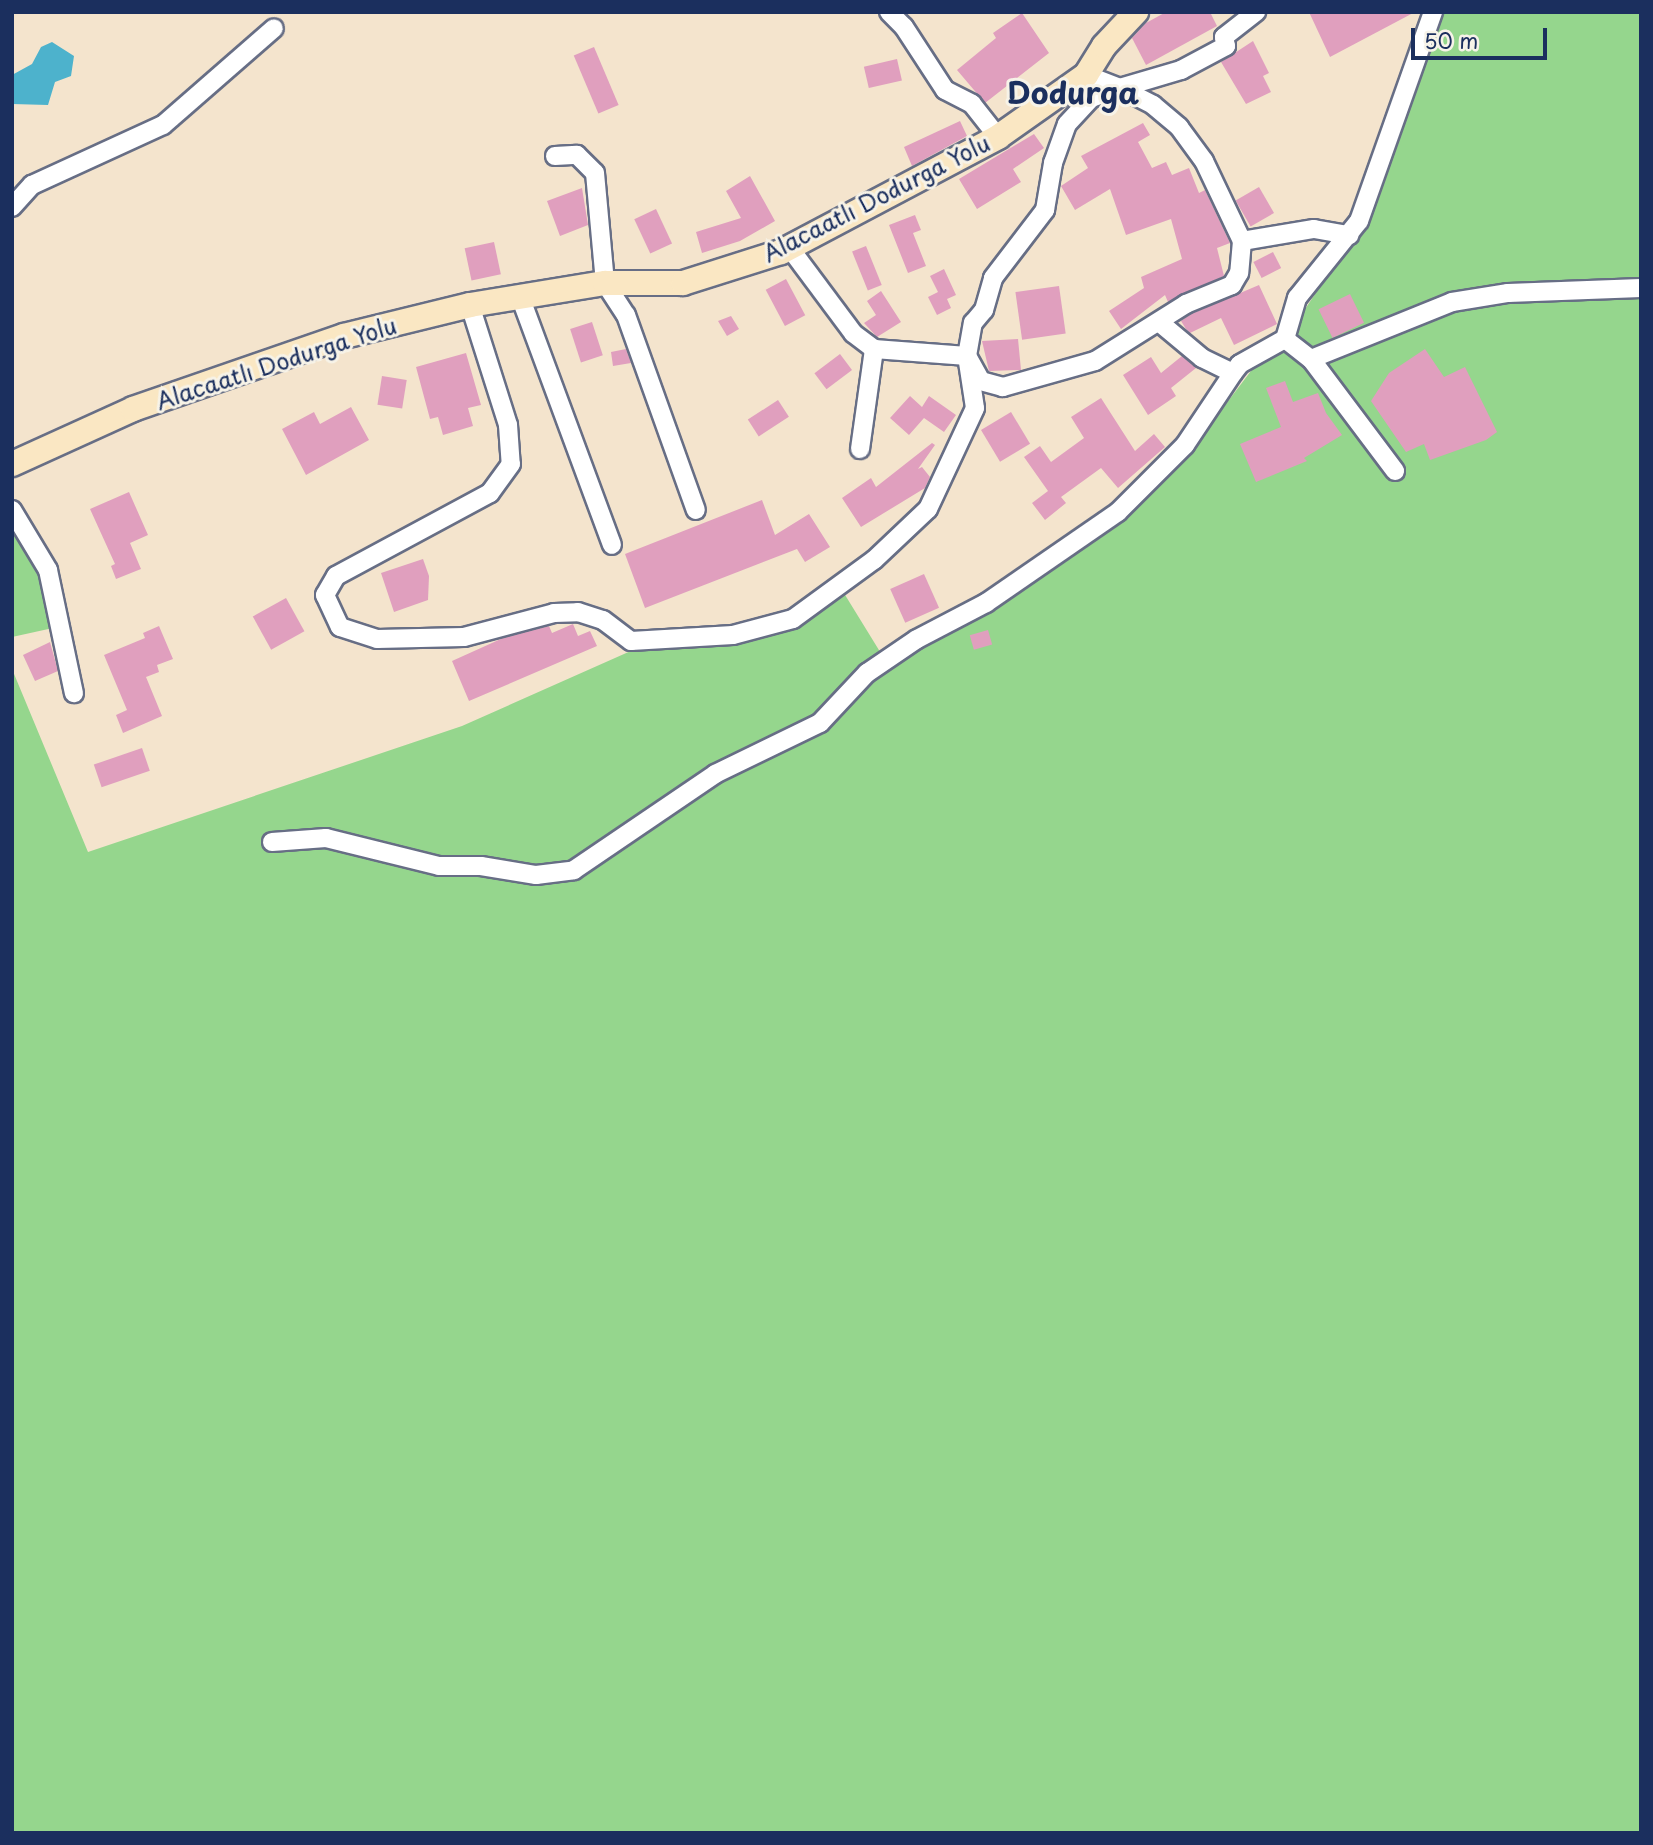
<!DOCTYPE html>
<meta charset="utf-8">
<style>
body{margin:0}
#map{position:relative;width:1653px;height:1845px;overflow:hidden;background:#f4e4cd;font-family:"Playpen Sans",sans-serif}
div>[style]{position:absolute}
[style*='--x']{left:calc(var(--x)*1px);top:calc(var(--y)*1px);width:calc(var(--w)*1px);rotate:calc(var(--a)*1deg)}
.green>*{inset:0;background:#95d68d}
.water>*{inset:0;background:#4db2cc}
.building>*{inset:0;background:#e09fbe;transform-origin:0 0}
.roads{filter:drop-shadow(2px 0 #676e85) drop-shadow(-2px 0 #676e85) drop-shadow(0 2px #676e85) drop-shadow(0 -2px #676e85)}
.street>*{height:18px;margin:-9px;padding:0 9px;transform-origin:9px;border-radius:9px;background:#fff}
.secondary>*{height:24px;margin:-12px;padding:0 12px;transform-origin:12px;border-radius:12px;background:#fae7c3}
span{translate:-50% -50%;white-space:nowrap;text-align:center;line-height:1.15;-webkit-text-stroke:6px #f7f3e8;paint-order:stroke}
.street-label{font-size:23px;color:#1b2f5e}
.district-label{font-size:30px;color:#1b2f5e;font-weight:700}
.frame{position:absolute;inset:0;border:14px solid #1b2f5e;pointer-events:none}
.scale{position:absolute;left:1411px;top:28px;width:136px;height:32px;box-sizing:border-box;border:4px solid #1b2f5e;border-top:0;padding-left:9px;font-size:21px;line-height:24px;white-space:nowrap;color:#1b2f5e;-webkit-text-stroke:5px #f7f3e8;paint-order:stroke}
</style>
<div id="map">
<div class="green">
<div style="clip-path:polygon(1433px 12px,1641px 12px,1641px 1833px,12px 1833px,12px 669px,88px 852px,462px 726px,633px 650px,749px 639px,842px 590px,890px 668px,981px 614px,1191px 450px,1254px 367px,1275px 354px,1374px 206px)"></div>
<div style="clip-path:polygon(12px 529px,42px 579px,53px 628px,12px 637px)"></div>
</div>
<div class="water">
<div style="clip-path:polygon(52px 42px,74px 56px,71px 76px,55px 82px,48px 105px,12px 104px,12px 75px,32px 64px,41px 47px)"></div>
</div>
<div class="building">
<div style="clip-path:polygon(1166px 12px,1210px 12px,1217px 26px,1146px 65px,1132px 38px,1146px 23px)"></div>
<div style="clip-path:polygon(1309px 12px,1415px 12px,1330px 57px)"></div>
<div style="clip-path:polygon(1022px 13px,1049px 53px,985px 103px,957px 70px,996px 38px,993px 33px)"></div>
<div style="clip-path:polygon(1253px 41px,1269px 73px,1263px 76px,1271px 92px,1246px 104px,1221px 62px)"></div>
<div style="left:594px;top:47px;width:63px;height:22px;rotate:67deg"></div>
<div style="left:897px;top:59px;width:22px;height:34px;rotate:77deg"></div>
<div style="clip-path:polygon(960px 121px,967px 136px,912px 166px,904px 147px)"></div>
<div style="clip-path:polygon(1143px 123px,1150px 135px,1138px 142px,1152px 168px,1166px 162px,1172px 175px,1189px 168px,1199px 193px,1205px 190px,1230px 243px,1217px 248px,1224px 276px,1168px 302px,1165px 295px,1121px 329px,1109px 311px,1144px 288px,1141px 277px,1182px 259px,1171px 219px,1126px 235px,1110px 189px,1075px 210px,1061px 186px,1088px 168px,1081px 156px)"></div>
<div style="clip-path:polygon(1034px 134px,1044px 148px,1013px 169px,1021px 182px,977px 209px,959px 179px)"></div>
<div style="clip-path:polygon(750px 176px,775px 221px,740px 241px,702px 253px,696px 232px,741px 218px,726px 191px)"></div>
<div style="left:1259px;top:187px;width:30px;height:27px;rotate:60deg"></div>
<div style="clip-path:polygon(582px 188px,588px 225px,560px 236px,547px 201px)"></div>
<div style="left:656px;top:209px;width:38px;height:24px;rotate:65deg"></div>
<div style="clip-path:polygon(915px 215px,921px 230px,913px 233px,926px 266px,908px 273px,889px 225px)"></div>
<div style="left:494px;top:242px;width:33px;height:30px;rotate:78deg"></div>
<div style="left:866px;top:246px;width:42px;height:15px;rotate:68deg"></div>
<div style="left:1273px;top:252px;width:18px;height:22px;rotate:63deg"></div>
<div style="clip-path:polygon(944px 269px,956px 295px,947px 299px,951px 308px,937px 315px,928px 297px,938px 292px,930px 276px)"></div>
<div style="left:786px;top:279px;width:41px;height:23px;rotate:62deg"></div>
<div style="clip-path:polygon(1259px 285px,1277px 324px,1234px 345px,1221px 318px,1190px 333px,1186px 329px,1181px 321px,1191px 314px)"></div>
<div style="left:1059px;top:286px;width:48px;height:44px;rotate:82deg"></div>
<div style="clip-path:polygon(881px 291px,901px 322px,877px 337px,864px 323px,876px 315px,867px 301px)"></div>
<div style="left:1350px;top:294px;width:32px;height:35px;rotate:64deg"></div>
<div style="clip-path:polygon(731px 316px,739px 329px,727px 336px,718px 321px)"></div>
<div style="left:592px;top:322px;width:35px;height:23px;rotate:72deg"></div>
<div style="clip-path:polygon(1018px 339px,1021px 370px,989px 371px,982px 341px)"></div>
<div style="clip-path:polygon(626px 349px,631px 363px,613px 366px,611px 352px)"></div>
<div style="clip-path:polygon(1425px 349px,1444px 377px,1465px 367px,1497px 432px,1486px 440px,1430px 460px,1424px 444px,1406px 452px,1371px 401px,1389px 373px)"></div>
<div style="clip-path:polygon(466px 353px,481px 405px,468px 408px,473px 426px,443px 435px,438px 417px,430px 419px,416px 367px)"></div>
<div style="left:840px;top:354px;width:20px;height:32px;rotate:53deg"></div>
<div style="clip-path:polygon(1182px 356px,1196px 368px,1171px 388px,1176px 396px,1148px 415px,1123px 375px,1151px 357px,1161px 373px)"></div>
<div style="left:382px;top:376px;width:25px;height:29px;rotate:9deg"></div>
<div style="clip-path:polygon(1285px 381px,1293px 402px,1318px 393px,1326px 413px,1342px 435px,1304px 458px,1307px 461px,1256px 482px,1240px 444px,1281px 427px,1266px 388px)"></div>
<div style="clip-path:polygon(910px 396px,922px 407px,929px 396px,956px 415px,944px 432px,924px 418px,909px 435px,890px 418px)"></div>
<div style="clip-path:polygon(1101px 398px,1135px 451px,1154px 434px,1165px 447px,1118px 488px,1101px 468px,1061px 497px,1066px 503px,1045px 520px,1032px 503px,1048px 491px,1024px 457px,1040px 446px,1051px 462px,1084px 438px,1071px 417px)"></div>
<div style="left:778px;top:400px;width:20px;height:36px;rotate:57deg"></div>
<div style="clip-path:polygon(351px 407px,369px 440px,306px 475px,282px 429px,314px 412px,320px 424px)"></div>
<div style="left:1011px;top:412px;width:37px;height:35px;rotate:59deg"></div>
<div style="clip-path:polygon(932px 443px,935px 445px,918px 469px,922px 467px,930px 477px,925px 488px,861px 527px,842px 498px,871px 478px,876px 487px)"></div>
<div style="clip-path:polygon(129px 492px,148px 535px,130px 543px,141px 569px,116px 579px,111px 566px,115px 564px,90px 509px)"></div>
<div style="clip-path:polygon(762px 500px,775px 535px,809px 514px,830px 547px,805px 562px,797px 549px,645px 608px,625px 554px)"></div>
<div style="clip-path:polygon(423px 559px,429px 576px,428px 600px,394px 612px,381px 573px)"></div>
<div style="left:924px;top:574px;width:37px;height:37px;rotate:66deg"></div>
<div style="left:286px;top:598px;width:38px;height:38px;rotate:61deg"></div>
<div style="clip-path:polygon(573px 624px,578px 636px,590px 631px,597px 646px,469px 701px,452px 661px,503px 638px,549px 626px,552px 633px)"></div>
<div style="clip-path:polygon(159px 626px,173px 659px,157px 665px,159px 672px,146px 677px,162px 716px,123px 733px,116px 715px,127px 710px,104px 655px,145px 638px,143px 633px)"></div>
<div style="left:988px;top:630px;width:15px;height:19px;rotate:74deg"></div>
<div style="clip-path:polygon(50px 642px,58px 671px,35px 681px,23px 655px)"></div>
<div style="left:142px;top:748px;width:24px;height:51px;rotate:71deg"></div>
</div>
<div class="roads">
<div class="street">
<div style="--x:889;--y:12;--w:21;--a:45"></div>
<div style="--x:904;--y:27;--w:75;--a:56.9"></div>
<div style="--x:945;--y:90;--w:30;--a:27"></div>
<div style="--x:972;--y:104;--w:42;--a:51.8"></div>
<div style="--x:1086;--y:75;--w:36;--a:21"></div>
<div style="--x:1120;--y:88;--w:64;--a:-16.4"></div>
<div style="--x:1181;--y:70;--w:51;--a:-28.1"></div>
<div style="--x:1226;--y:46;--w:9;--a:-103"></div>
<div style="--x:1224;--y:37;--w:41;--a:-38"></div>
<div style="--x:555;--y:156;--w:22;--a:-3"></div>
<div style="--x:577;--y:155;--w:25;--a:45"></div>
<div style="--x:595;--y:173;--w:110;--a:84.8"></div>
<div style="--x:605;--y:283;--w:38;--a:57"></div>
<div style="--x:626;--y:315;--w:207;--a:70.3"></div>
<div style="--x:12;--y:207;--w:30;--a:-48"></div>
<div style="--x:32;--y:185;--w:144;--a:-24.6"></div>
<div style="--x:163;--y:125;--w:147;--a:-41.1"></div>
<div style="--x:1242;--y:241;--w:73;--a:-9.5"></div>
<div style="--x:1314;--y:229;--w:36;--a:10"></div>
<div style="--x:521;--y:299;--w:262;--a:69.7"></div>
<div style="--x:470;--y:305;--w:126;--a:72.4"></div>
<div style="--x:508;--y:425;--w:39;--a:86"></div>
<div style="--x:511;--y:464;--w:36;--a:126"></div>
<div style="--x:490;--y:493;--w:175;--a:151.7"></div>
<div style="--x:336;--y:576;--w:22;--a:120"></div>
<div style="--x:325;--y:595;--w:35;--a:65"></div>
<div style="--x:340;--y:627;--w:39;--a:18"></div>
<div style="--x:377;--y:639;--w:87;--a:-1.3"></div>
<div style="--x:464;--y:637;--w:93;--a:-14.9"></div>
<div style="--x:554;--y:613;--w:24;--a:-2"></div>
<div style="--x:578;--y:612;--w:26;--a:18"></div>
<div style="--x:603;--y:620;--w:35;--a:37"></div>
<div style="--x:631;--y:641;--w:102;--a:-3.4"></div>
<div style="--x:733;--y:635;--w:62;--a:-14.9"></div>
<div style="--x:793;--y:619;--w:100;--a:-36.1"></div>
<div style="--x:874;--y:560;--w:74;--a:-43.4"></div>
<div style="--x:928;--y:509;--w:111;--a:-65"></div>
<div style="--x:975;--y:408;--w:53;--a:-98.7"></div>
<div style="--x:967;--y:356;--w:34;--a:-80"></div>
<div style="--x:973;--y:323;--w:17;--a:-50"></div>
<div style="--x:984;--y:310;--w:33;--a:-74"></div>
<div style="--x:993;--y:278;--w:86;--a:-52.6"></div>
<div style="--x:1045;--y:210;--w:48;--a:-80.3"></div>
<div style="--x:1053;--y:163;--w:41;--a:-70.3"></div>
<div style="--x:1067;--y:124;--w:35;--a:-47"></div>
<div style="--x:1091;--y:98;--w:31;--a:-19"></div>
<div style="--x:1120;--y:88;--w:37;--a:27"></div>
<div style="--x:1153;--y:105;--w:34;--a:40"></div>
<div style="--x:1179;--y:127;--w:42;--a:53.7"></div>
<div style="--x:1204;--y:161;--w:89;--a:64.6"></div>
<div style="--x:1242;--y:241;--w:32;--a:95"></div>
<div style="--x:1239;--y:273;--w:14;--a:120"></div>
<div style="--x:1232;--y:285;--w:50;--a:157.6"></div>
<div style="--x:1186;--y:304;--w:107;--a:147.9"></div>
<div style="--x:1095;--y:361;--w:96;--a:164.2"></div>
<div style="--x:1003;--y:387;--w:23;--a:-165"></div>
<div style="--x:981;--y:381;--w:29;--a:-119"></div>
<div style="--x:967;--y:356;--w:93;--a:-175.7"></div>
<div style="--x:874;--y:349;--w:26;--a:-143"></div>
<div style="--x:853;--y:333;--w:107;--a:-126.7"></div>
<div style="--x:1159;--y:322;--w:56;--a:39.9"></div>
<div style="--x:1202;--y:358;--w:34;--a:26"></div>
<div style="--x:1233;--y:373;--w:11;--a:-52"></div>
<div style="--x:1240;--y:364;--w:51;--a:-29.1"></div>
<div style="--x:1285;--y:339;--w:43;--a:-73.7"></div>
<div style="--x:1297;--y:298;--w:99;--a:-51.2"></div>
<div style="--x:1359;--y:221;--w:222;--a:-70.5"></div>
<div style="--x:1285;--y:339;--w:33;--a:38"></div>
<div style="--x:1311;--y:359;--w:140;--a:53.1"></div>
<div style="--x:1311;--y:359;--w:152;--a:-22"></div>
<div style="--x:1452;--y:302;--w:57;--a:-9.1"></div>
<div style="--x:1508;--y:293;--w:133;--a:-2.2"></div>
<div style="--x:860;--y:449;--w:101;--a:-82"></div>
<div style="--x:12;--y:510;--w:70;--a:59"></div>
<div style="--x:48;--y:570;--w:126;--a:78.1"></div>
<div style="--x:272;--y:842;--w:54;--a:-4.2"></div>
<div style="--x:326;--y:838;--w:116;--a:13.9"></div>
<div style="--x:439;--y:866;--w:42;--a:0"></div>
<div style="--x:481;--y:866;--w:56;--a:9.3"></div>
<div style="--x:536;--y:875;--w:38;--a:-7"></div>
<div style="--x:574;--y:870;--w:171;--a:-34.2"></div>
<div style="--x:715;--y:774;--w:117;--a:-25.9"></div>
<div style="--x:820;--y:723;--w:69;--a:-46.8"></div>
<div style="--x:867;--y:673;--w:60;--a:-34.2"></div>
<div style="--x:917;--y:639;--w:78;--a:-27.6"></div>
<div style="--x:986;--y:603;--w:160;--a:-34.6"></div>
<div style="--x:1118;--y:512;--w:95;--a:-45"></div>
<div style="--x:1185;--y:445;--w:87;--a:-56.3"></div>
</div>
<div class="secondary">
<div style="--x:12;--y:464;--w:133;--a:-24.4"></div>
<div style="--x:133;--y:409;--w:223;--a:-19.1"></div>
<div style="--x:344;--y:336;--w:130;--a:-13.8"></div>
<div style="--x:470;--y:305;--w:137;--a:-9.3"></div>
<div style="--x:605;--y:283;--w:78;--a:0"></div>
<div style="--x:683;--y:283;--w:103;--a:-17.6"></div>
<div style="--x:781;--y:252;--w:246;--a:-27.9"></div>
<div style="--x:998;--y:137;--w:108;--a:-35.2"></div>
<div style="--x:1086;--y:75;--w:34;--a:-58"></div>
<div style="--x:1104;--y:46;--w:47;--a:-46.7"></div>
</div>
</div>
<div class="street-label">
<span style="left:876px;top:198px;rotate:-27deg">Alacaatlı Dodurga Yolu</span>
<span style="left:276px;top:363px;rotate:-18deg">Alacaatlı Dodurga Yolu</span>
</div>
<div class="district-label">
<span style="left:1073px;top:92px">Dodurga</span>
</div>
<div class="frame"></div>
<div class="scale">50 m</div>
</div>
